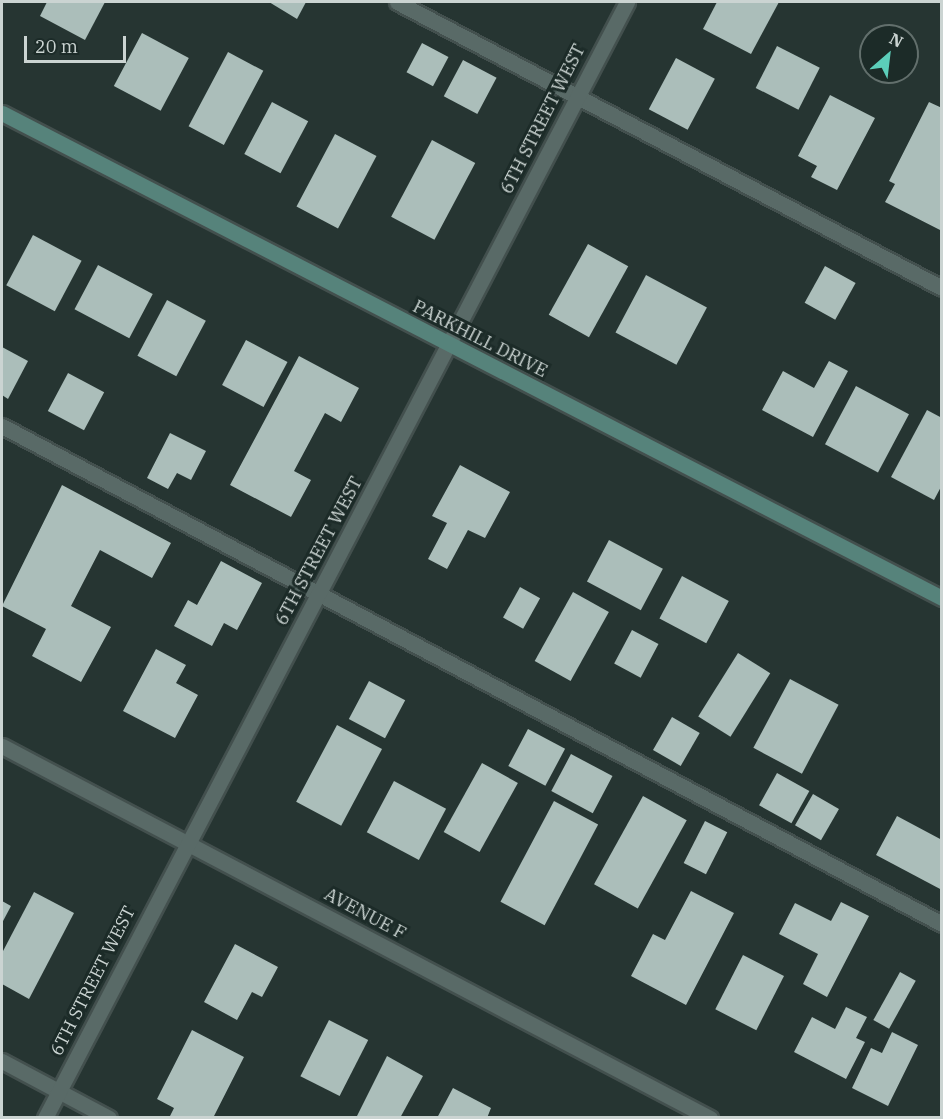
<!DOCTYPE html>
<style>
body{margin:0}
#map{position:relative;width:943px;height:1119px;overflow:hidden;background:#263532;font-family:"IBM Plex Serif",serif}
div>[style]{position:absolute}
[style*='--x']{left:calc(var(--x)*1px);top:calc(var(--y)*1px);width:calc(var(--w)*1px);rotate:calc(var(--a)*1deg)}
.building>*{inset:0;background:#abbeba;transform-origin:0 0}
.roads{filter:drop-shadow(2px 0 #43504e) drop-shadow(-2px 0 #43504e) drop-shadow(0 2px #43504e) drop-shadow(0 -2px #43504e)}
.lane>*{height:15px;margin:-7.5px;padding:0 7.5px;transform-origin:7.5px;border-radius:7.5px;background:#596a67}
.street>*{height:15px;margin:-7.5px;padding:0 7.5px;transform-origin:7.5px;border-radius:7.5px;background:#596a67}
.secondary>*{height:15px;margin:-7.5px;padding:0 7.5px;transform-origin:7.5px;border-radius:7.5px;background:#56837b}
span{translate:-50% -50%;white-space:nowrap;text-align:center;line-height:1.15;-webkit-text-stroke:6px #1c2b28;paint-order:stroke}
.street-label{font-size:18px;color:#cbd4d2}
.frame{position:absolute;inset:0;border:3px solid #cbd4d2;pointer-events:none}
.north{position:absolute;left:859px;top:24px;width:60px;height:60px;box-sizing:border-box;background:#1c2b28;border:2px solid #626f6c;border-radius:50%;rotate:28deg;font-size:16px;font-weight:700;line-height:24px;text-align:center;color:#cbd4d2}
.north::after{content:'';display:block;margin:auto;width:21px;height:27px;background:#5cceba;clip-path:polygon(50% 0,100% 100%,50% 72%,0 100%)}
.scale{position:absolute;left:24px;top:36px;width:102px;height:27px;box-sizing:border-box;border:3px solid #cbd4d2;border-top:0;padding-left:8px;font-size:18px;line-height:21px;white-space:nowrap;color:#cbd4d2;-webkit-text-stroke:4px #1c2b28;paint-order:stroke}
</style>
<div id="map">
<div class="building">
<div style="clip-path:polygon(47px 2px,105px 2px,85px 40px,40px 16px)"></div>
<div style="clip-path:polygon(269px 2px,306px 2px,297px 19px)"></div>
<div style="clip-path:polygon(717px 2px,779px 2px,751px 54px,703px 29px)"></div>
<div style="left:142px;top:33px;width:53px;height:60px;rotate:28deg"></div>
<div style="left:422px;top:43px;width:30px;height:33px;rotate:28deg"></div>
<div style="left:777px;top:46px;width:48px;height:47px;rotate:27deg"></div>
<div style="left:228px;top:52px;width:40px;height:84px;rotate:28deg"></div>
<div style="left:676px;top:58px;width:44px;height:58px;rotate:28deg"></div>
<div style="left:463px;top:60px;width:38px;height:41px;rotate:28deg"></div>
<div style="clip-path:polygon(830px 95px,875px 118px,837px 190px,811px 177px,817px 166px,798px 156px)"></div>
<div style="left:272px;top:102px;width:41px;height:59px;rotate:28deg"></div>
<div style="clip-path:polygon(929px 102px,942px 108px,942px 231px,885px 202px,895px 184px,889px 181px)"></div>
<div style="left:335px;top:134px;width:47px;height:82px;rotate:28deg"></div>
<div style="left:432px;top:140px;width:49px;height:87px;rotate:28deg"></div>
<div style="left:33px;top:235px;width:55px;height:57px;rotate:28deg"></div>
<div style="left:588px;top:244px;width:46px;height:81px;rotate:29deg"></div>
<div style="left:98px;top:265px;width:62px;height:50px;rotate:28deg"></div>
<div style="left:825px;top:266px;width:35px;height:42px;rotate:29deg"></div>
<div style="left:646px;top:275px;width:69px;height:65px;rotate:28deg"></div>
<div style="left:167px;top:300px;width:44px;height:63px;rotate:28deg"></div>
<div style="left:246px;top:340px;width:47px;height:51px;rotate:28deg"></div>
<div style="clip-path:polygon(2px 347px,28px 361px,8px 399px,2px 395px)"></div>
<div style="clip-path:polygon(299px 356px,359px 388px,341px 422px,325px 413px,294px 471px,311px 480px,291px 517px,230px 485px)"></div>
<div style="clip-path:polygon(829px 361px,848px 371px,813px 437px,762px 410px,783px 371px,814px 388px)"></div>
<div style="left:68px;top:373px;width:41px;height:43px;rotate:28deg"></div>
<div style="left:856px;top:386px;width:60px;height:66px;rotate:28deg"></div>
<div style="clip-path:polygon(927px 410px,942px 418px,942px 485px,934px 500px,891px 477px)"></div>
<div style="clip-path:polygon(170px 433px,206px 451px,191px 480px,177px 473px,168px 489px,147px 478px)"></div>
<div style="clip-path:polygon(460px 465px,510px 492px,485px 538px,468px 530px,447px 569px,428px 559px,447px 523px,432px 516px)"></div>
<div style="clip-path:polygon(62px 485px,171px 543px,152px 578px,100px 550px,71px 606px,111px 627px,81px 682px,32px 656px,46px 629px,2px 606px)"></div>
<div style="left:609px;top:540px;width:61px;height:47px;rotate:28deg"></div>
<div style="clip-path:polygon(221px 561px,262px 583px,237px 630px,224px 623px,212px 646px,174px 626px,188px 600px,197px 605px)"></div>
<div style="left:682px;top:576px;width:53px;height:48px;rotate:28deg"></div>
<div style="left:520px;top:587px;width:23px;height:35px;rotate:29deg"></div>
<div style="left:573px;top:592px;width:41px;height:79px;rotate:29deg"></div>
<div style="left:632px;top:630px;width:30px;height:38px;rotate:28deg"></div>
<div style="clip-path:polygon(156px 649px,186px 665px,176px 683px,198px 695px,175px 738px,123px 711px)"></div>
<div style="left:738px;top:653px;width:38px;height:75px;rotate:32deg"></div>
<div style="left:790px;top:679px;width:55px;height:78px;rotate:28deg"></div>
<div style="left:369px;top:681px;width:41px;height:43px;rotate:28deg"></div>
<div style="left:672px;top:717px;width:32px;height:38px;rotate:30deg"></div>
<div style="left:337px;top:725px;width:51px;height:87px;rotate:28deg"></div>
<div style="left:528px;top:729px;width:42px;height:42px;rotate:28deg"></div>
<div style="left:571px;top:754px;width:47px;height:42px;rotate:28deg"></div>
<div style="left:482px;top:763px;width:41px;height:79px;rotate:29deg"></div>
<div style="left:777px;top:773px;width:37px;height:37px;rotate:29deg"></div>
<div style="left:394px;top:781px;width:59px;height:58px;rotate:28deg"></div>
<div style="left:813px;top:794px;width:30px;height:36px;rotate:30deg"></div>
<div style="left:643px;top:796px;width:50px;height:101px;rotate:29deg"></div>
<div style="left:554px;top:801px;width:50px;height:114px;rotate:28deg"></div>
<div style="clip-path:polygon(897px 816px,942px 840px,942px 890px,876px 855px)"></div>
<div style="left:705px;top:821px;width:25px;height:47px;rotate:27deg"></div>
<div style="clip-path:polygon(691px 891px,734px 913px,686px 1005px,631px 976px,653px 934px,665px 940px)"></div>
<div style="clip-path:polygon(34px 892px,74px 913px,29px 999px,2px 984px,2px 953px)"></div>
<div style="clip-path:polygon(2px 901px,11px 906px,2px 923px)"></div>
<div style="clip-path:polygon(841px 902px,869px 916px,827px 997px,803px 984px,818px 954px,779px 934px,795px 903px,831px 921px)"></div>
<div style="clip-path:polygon(235px 944px,278px 967px,262px 997px,252px 992px,237px 1020px,204px 1002px)"></div>
<div style="left:743px;top:955px;width:46px;height:61px;rotate:27deg"></div>
<div style="left:900px;top:972px;width:18px;height:55px;rotate:29deg"></div>
<div style="clip-path:polygon(846px 1007px,867px 1017px,856px 1038px,865px 1042px,846px 1079px,794px 1052px,812px 1017px,835px 1029px)"></div>
<div style="left:329px;top:1020px;width:44px;height:63px;rotate:27deg"></div>
<div style="clip-path:polygon(192px 1030px,244px 1057px,213px 1118px,169px 1118px,174px 1108px,157px 1099px)"></div>
<div style="clip-path:polygon(892px 1032px,918px 1045px,888px 1106px,852px 1088px,871px 1048px,882px 1053px)"></div>
<div style="clip-path:polygon(387px 1056px,423px 1076px,400px 1118px,356px 1118px)"></div>
<div style="clip-path:polygon(453px 1088px,491px 1108px,487px 1118px,437px 1118px)"></div>
</div>
<div class="roads">
<div class="lane">
<div style="--x:397;--y:2;--w:615;--a:27.69"></div>
<div style="--x:2;--y:426;--w:1064;--a:27.91"></div>
<div style="--x:2;--y:1061;--w:121;--a:28"></div>
</div>
<div class="street">
<div style="--x:2;--y:746;--w:800;--a:27.72"></div>
<div style="--x:45;--y:1118;--w:1259;--a:-62.46"></div>
</div>
<div class="secondary">
<div style="--x:2;--y:113;--w:1058;--a:27.29"></div>
</div>
</div>
<div class="street-label">
<span style="left:543px;top:119px;rotate:-63deg">6TH STREET WEST</span>
<span style="left:480px;top:339px;rotate:27deg">PARKHILL DRIVE</span>
<span style="left:319px;top:551px;rotate:-62deg">6TH STREET WEST</span>
<span style="left:365px;top:914px;rotate:28deg">AVENUE F</span>
<span style="left:93px;top:981px;rotate:-63deg">6TH STREET WEST</span>
</div>
<div class="frame"></div>
<div class="north">N</div>
<div class="scale">20 m</div>
</div>
